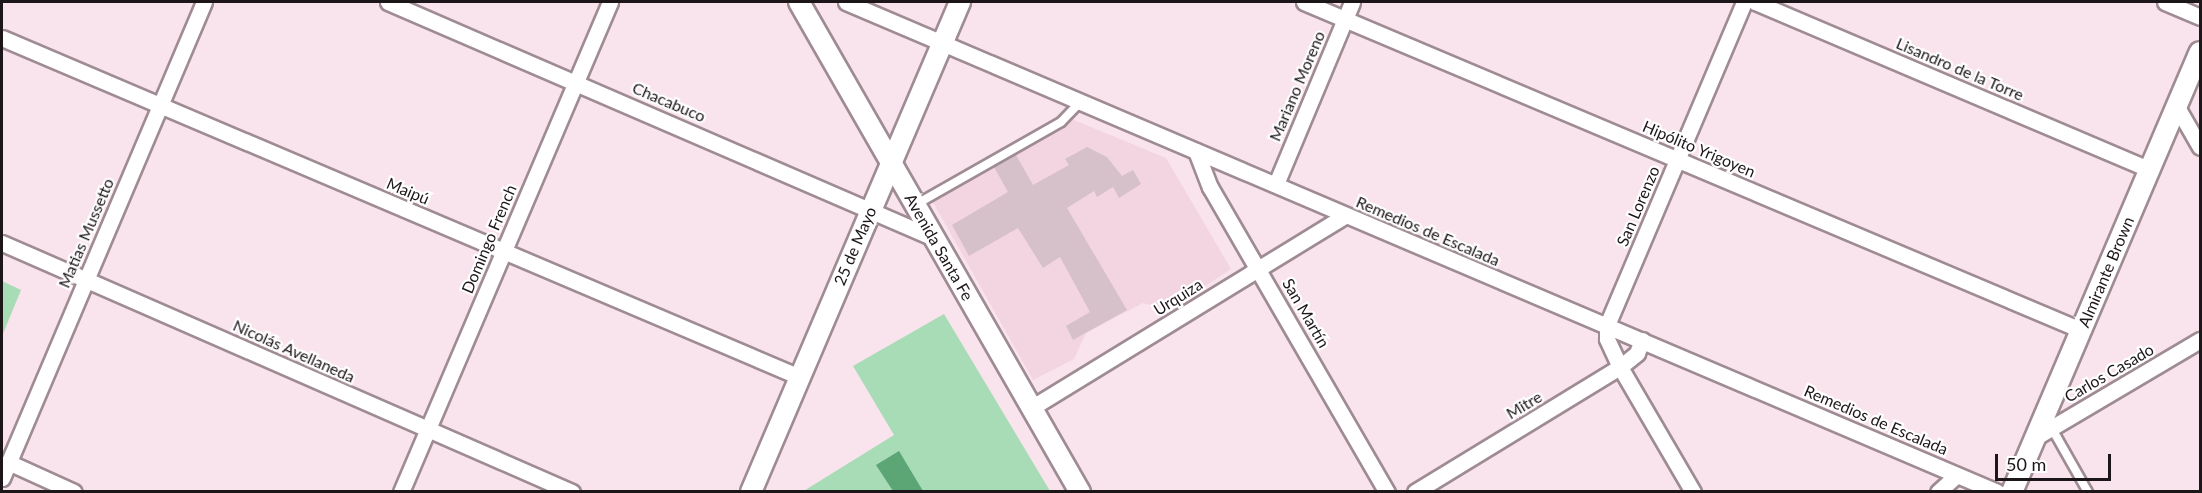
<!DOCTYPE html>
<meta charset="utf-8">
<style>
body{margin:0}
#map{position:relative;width:2202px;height:493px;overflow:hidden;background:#f9e3ec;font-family:Lato,sans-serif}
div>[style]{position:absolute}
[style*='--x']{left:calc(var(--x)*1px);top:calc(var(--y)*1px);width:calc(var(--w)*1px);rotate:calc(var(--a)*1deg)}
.built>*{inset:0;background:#f3d5e1}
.green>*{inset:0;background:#a8dcb7}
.water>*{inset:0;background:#5ca575}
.building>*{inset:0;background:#d6c0c9}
.roads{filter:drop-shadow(2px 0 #9e8b93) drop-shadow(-2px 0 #9e8b93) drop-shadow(0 2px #9e8b93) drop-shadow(0 -2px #9e8b93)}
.service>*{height:8px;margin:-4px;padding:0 4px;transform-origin:4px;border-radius:4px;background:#fff}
.minor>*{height:15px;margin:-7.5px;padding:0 7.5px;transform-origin:7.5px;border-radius:7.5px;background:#fff}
.tertiary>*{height:20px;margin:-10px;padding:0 10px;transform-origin:10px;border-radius:10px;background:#fff}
span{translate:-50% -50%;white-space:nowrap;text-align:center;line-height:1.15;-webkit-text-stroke:4.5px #fff;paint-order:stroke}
.street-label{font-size:16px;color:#1d1619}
.frame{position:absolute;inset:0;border:3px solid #1d1619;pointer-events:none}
.scale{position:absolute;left:1995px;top:454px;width:116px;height:27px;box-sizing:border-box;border:3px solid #1d1619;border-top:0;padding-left:8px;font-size:18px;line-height:21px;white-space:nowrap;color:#1d1619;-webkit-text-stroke:4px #fff;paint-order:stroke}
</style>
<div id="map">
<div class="built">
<div style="clip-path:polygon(1069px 118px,1166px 158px,1231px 269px,1169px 310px,1143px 303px,1086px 333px,1074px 359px,1033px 380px,930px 197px)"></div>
</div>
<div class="green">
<div style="clip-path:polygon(2px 281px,21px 290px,2px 336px)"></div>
<div style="clip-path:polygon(944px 314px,1050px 491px,802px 492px,894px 435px,853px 366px)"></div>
</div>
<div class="water">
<div style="clip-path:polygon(899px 451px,923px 491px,893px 491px,876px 465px)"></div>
</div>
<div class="building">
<div style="clip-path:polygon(1087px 147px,1107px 157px,1122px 176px,1133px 170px,1141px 184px,1119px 198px,1113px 187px,1097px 197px,1094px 191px,1067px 208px,1127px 310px,1073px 340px,1066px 326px,1090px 312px,1060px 257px,1043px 268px,1018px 228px,969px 256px,952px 225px,1008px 192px,994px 167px,1016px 155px,1033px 185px,1069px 165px,1065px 159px)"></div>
</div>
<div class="roads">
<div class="service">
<div style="--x:915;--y:205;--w:168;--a:-29.6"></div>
<div style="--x:1061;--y:122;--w:29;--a:-46"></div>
<div style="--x:2051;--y:427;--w:75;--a:60.4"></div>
</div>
<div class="minor">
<div style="--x:388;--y:2;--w:595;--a:23.38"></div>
<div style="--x:846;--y:2;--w:1251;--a:23.06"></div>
<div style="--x:1304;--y:2;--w:843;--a:22.89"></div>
<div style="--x:1755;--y:2;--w:429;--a:23"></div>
<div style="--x:2165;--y:2;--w:38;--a:23"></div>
<div style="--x:2;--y:38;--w:867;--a:23.02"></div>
<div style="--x:2177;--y:107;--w:46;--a:60.1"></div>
<div style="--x:1196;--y:151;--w:39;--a:69"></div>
<div style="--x:1210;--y:187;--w:353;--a:59.9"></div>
<div style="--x:1276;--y:184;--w:197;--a:-67.3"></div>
<div style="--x:2;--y:243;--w:622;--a:23.6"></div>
<div style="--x:1031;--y:408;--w:367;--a:-31.5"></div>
<div style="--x:2036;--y:437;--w:191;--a:-30.6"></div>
<div style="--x:8;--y:462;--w:72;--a:24.4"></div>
<div style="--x:2;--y:478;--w:517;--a:-67.01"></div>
<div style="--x:401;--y:492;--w:533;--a:-66.9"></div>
<div style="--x:1415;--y:492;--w:240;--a:-31.4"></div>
<div style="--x:1620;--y:367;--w:22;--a:-39"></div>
<div style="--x:1637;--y:353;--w:14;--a:-69"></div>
<div style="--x:1693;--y:492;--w:145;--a:-120.3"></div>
<div style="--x:1620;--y:367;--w:31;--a:-115"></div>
<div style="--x:1607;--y:339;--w:14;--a:-90"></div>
<div style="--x:1607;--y:325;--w:351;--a:-67"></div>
<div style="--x:1938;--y:492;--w:25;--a:-42"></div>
</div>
<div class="tertiary">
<div style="--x:799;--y:2;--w:565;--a:60.17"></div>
<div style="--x:751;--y:492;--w:533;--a:-66.9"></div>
<div style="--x:2012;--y:492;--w:478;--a:-66.9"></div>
</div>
</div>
<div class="street-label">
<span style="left:1960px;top:69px;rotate:23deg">Lisandro de la Torre</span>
<span style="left:1297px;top:86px;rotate:-67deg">Mariano Moreno</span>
<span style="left:669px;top:102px;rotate:23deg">Chacabuco</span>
<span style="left:1699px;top:149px;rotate:23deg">Hipólito Yrigoyen</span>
<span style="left:408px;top:191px;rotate:23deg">Maipú</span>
<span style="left:1638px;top:206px;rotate:-67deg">San Lorenzo</span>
<span style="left:1428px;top:231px;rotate:23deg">Remedios de Escalada</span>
<span style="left:86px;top:233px;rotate:-67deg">Matias Mussetto</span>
<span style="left:489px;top:239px;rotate:-67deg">Domingo French</span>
<span style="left:855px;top:246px;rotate:-67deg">25 de Mayo</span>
<span style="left:939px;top:247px;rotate:60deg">Avenida Santa Fe</span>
<span style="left:2106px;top:272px;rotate:-67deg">Almirante Brown</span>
<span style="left:1178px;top:297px;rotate:-32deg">Urquiza</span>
<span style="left:1306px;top:313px;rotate:60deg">San Martín</span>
<span style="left:294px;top:351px;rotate:24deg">Nicolás Avellaneda</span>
<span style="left:2109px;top:373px;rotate:-30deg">Carlos Casado</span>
<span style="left:1524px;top:405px;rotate:-31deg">Mitre</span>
<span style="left:1876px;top:420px;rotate:23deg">Remedios de Escalada</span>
</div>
<div class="frame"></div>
<div class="scale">50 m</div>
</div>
